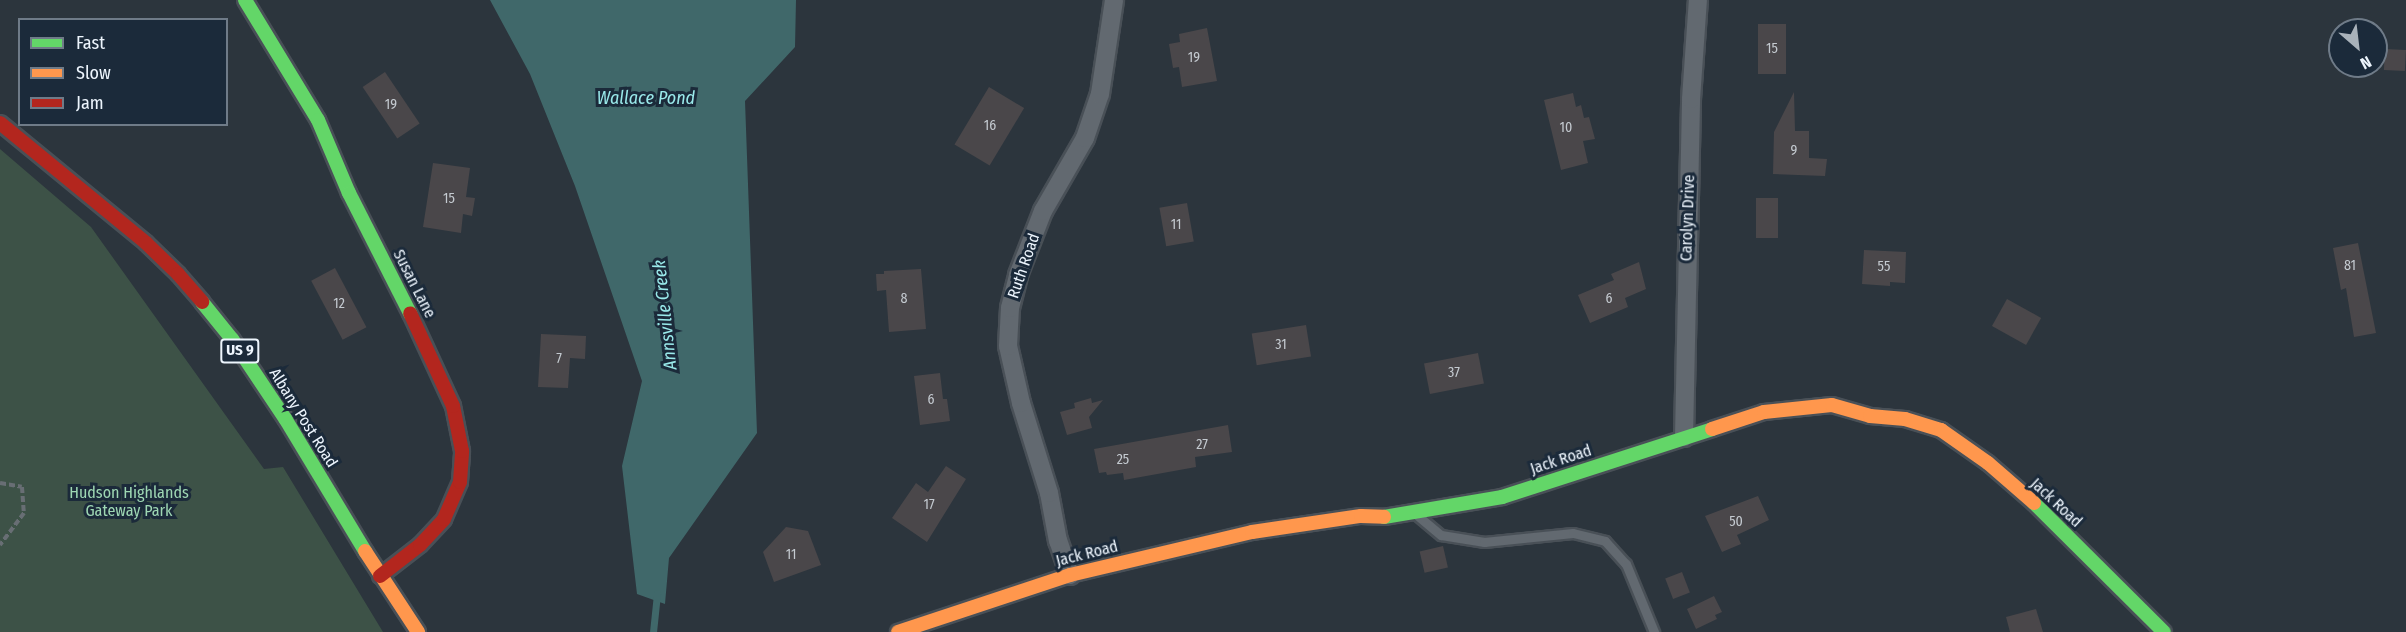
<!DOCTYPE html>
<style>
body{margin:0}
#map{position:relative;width:2406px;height:632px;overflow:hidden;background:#2c353d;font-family:"Fira Sans Condensed",sans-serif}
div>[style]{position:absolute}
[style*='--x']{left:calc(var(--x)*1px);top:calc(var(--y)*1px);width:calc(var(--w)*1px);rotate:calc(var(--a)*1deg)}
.green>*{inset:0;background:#3d5247}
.water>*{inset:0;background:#40686a}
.stream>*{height:7px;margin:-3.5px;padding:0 3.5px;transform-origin:3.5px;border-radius:3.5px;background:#40686a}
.building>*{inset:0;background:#4a474a;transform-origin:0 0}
.path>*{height:4px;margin-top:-2px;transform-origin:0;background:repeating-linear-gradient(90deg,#686e74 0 6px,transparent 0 9px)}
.roads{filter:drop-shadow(2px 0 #495057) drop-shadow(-2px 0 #495057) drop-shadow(0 2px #495057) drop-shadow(0 -2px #495057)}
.lane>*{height:9px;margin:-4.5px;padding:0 4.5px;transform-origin:4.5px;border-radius:4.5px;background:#626970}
.street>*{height:18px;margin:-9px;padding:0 9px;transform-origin:9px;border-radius:9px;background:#626970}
.fast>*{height:14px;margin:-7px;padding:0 7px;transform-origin:7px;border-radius:7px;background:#63d668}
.slow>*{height:14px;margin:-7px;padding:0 7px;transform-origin:7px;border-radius:7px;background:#ff974d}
.jam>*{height:14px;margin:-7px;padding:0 7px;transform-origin:7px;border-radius:7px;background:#b3261e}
span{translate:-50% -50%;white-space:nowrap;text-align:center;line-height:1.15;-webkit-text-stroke:6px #1b2a3a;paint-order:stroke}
.number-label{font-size:14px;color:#c4cad0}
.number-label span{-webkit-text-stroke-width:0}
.shield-label span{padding:2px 4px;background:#1b2a3a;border:2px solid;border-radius:4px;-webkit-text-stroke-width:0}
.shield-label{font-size:15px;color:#edf5fd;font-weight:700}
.street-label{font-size:16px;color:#edf5fd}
.park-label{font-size:16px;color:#9ed7b3}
.water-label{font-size:18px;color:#9aeaeb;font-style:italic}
.legend{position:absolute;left:18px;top:18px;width:210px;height:108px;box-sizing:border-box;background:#1b2a3a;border:2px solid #6f7b88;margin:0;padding:8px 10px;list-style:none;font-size:18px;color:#edf5fd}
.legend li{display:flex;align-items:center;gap:12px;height:30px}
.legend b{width:30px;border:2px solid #6f7b88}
.north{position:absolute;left:2328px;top:18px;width:60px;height:60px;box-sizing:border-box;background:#1b2a3a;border:2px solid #6f7b88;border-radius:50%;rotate:152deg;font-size:16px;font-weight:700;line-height:24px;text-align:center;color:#edf5fd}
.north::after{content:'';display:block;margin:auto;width:21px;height:27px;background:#a9b2ba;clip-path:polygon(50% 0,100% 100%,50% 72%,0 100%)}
</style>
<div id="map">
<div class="green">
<div style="clip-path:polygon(0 149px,91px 227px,264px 469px,283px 467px,383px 632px,0 632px)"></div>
</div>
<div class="water">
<div style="clip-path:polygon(490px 0,796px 0,795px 47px,745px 101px,757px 433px,669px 558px,665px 604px,637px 594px,622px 466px,642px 381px,575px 186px,530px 74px)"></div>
</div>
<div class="stream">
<div style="--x:653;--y:632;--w:39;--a:-84"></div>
</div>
<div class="building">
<div style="left:1758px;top:24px;width:28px;height:50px"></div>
<div style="clip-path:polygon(1207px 28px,1217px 81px,1182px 87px,1179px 67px,1173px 68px,1169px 44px,1180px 42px,1179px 34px)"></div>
<div style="left:2385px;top:49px;width:21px;height:21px;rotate:3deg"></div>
<div style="left:385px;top:72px;width:62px;height:27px;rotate:56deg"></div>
<div style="left:989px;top:87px;width:41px;height:67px;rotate:31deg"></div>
<div style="clip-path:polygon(1794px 92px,1795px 131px,1809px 131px,1809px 158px,1827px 159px,1825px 176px,1773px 174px,1774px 132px)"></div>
<div style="clip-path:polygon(1573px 93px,1576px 107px,1581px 105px,1584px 118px,1589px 117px,1595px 139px,1583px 141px,1588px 163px,1561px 170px,1544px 100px)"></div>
<div style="clip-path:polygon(433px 163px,470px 168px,466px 197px,475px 198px,472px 216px,463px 214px,461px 233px,423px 227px)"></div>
<div style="left:1756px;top:198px;width:22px;height:40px"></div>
<div style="left:1187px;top:203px;width:39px;height:28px;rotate:80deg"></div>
<div style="clip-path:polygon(2358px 243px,2376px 333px,2354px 337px,2346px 288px,2341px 290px,2333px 248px)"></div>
<div style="clip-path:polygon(1864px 250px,1906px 252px,1905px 283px,1890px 282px,1890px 286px,1862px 284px)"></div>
<div style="clip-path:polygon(1639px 262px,1646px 289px,1625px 298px,1628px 307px,1590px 323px,1578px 295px,1614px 280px,1611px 274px)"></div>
<div style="left:335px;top:268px;width:67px;height:27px;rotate:62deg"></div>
<div style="clip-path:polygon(921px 269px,926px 329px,889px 332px,886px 290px,877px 291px,876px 274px,884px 274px,884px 271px)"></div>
<div style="left:2007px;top:299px;width:39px;height:31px;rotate:29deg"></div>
<div style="left:1306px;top:325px;width:32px;height:55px;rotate:81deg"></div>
<div style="clip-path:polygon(541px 334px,586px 336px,585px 359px,570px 358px,568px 388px,538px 387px)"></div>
<div style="left:1478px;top:353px;width:31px;height:55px;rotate:79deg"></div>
<div style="clip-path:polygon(940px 373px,943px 399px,947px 399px,950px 421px,920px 425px,914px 376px)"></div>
<div style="clip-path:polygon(1091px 398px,1092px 403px,1103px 400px,1089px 417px,1092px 428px,1067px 435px,1060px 412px,1075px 408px,1074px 403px)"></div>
<div style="clip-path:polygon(1228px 425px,1232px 452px,1195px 457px,1196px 467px,1124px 480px,1123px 473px,1107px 475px,1106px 472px,1099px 473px,1094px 449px)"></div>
<div style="clip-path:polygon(946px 466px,966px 479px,927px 542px,892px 518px,916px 483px,928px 492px)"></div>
<div style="clip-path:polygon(1758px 496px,1769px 520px,1737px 535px,1741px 544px,1722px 552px,1705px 516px)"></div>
<div style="clip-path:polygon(786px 527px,808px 531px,821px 565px,774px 582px,763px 552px)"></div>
<div style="left:1443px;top:546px;width:22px;height:24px;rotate:77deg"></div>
<div style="left:1682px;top:572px;width:22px;height:18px;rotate:69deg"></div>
<div style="clip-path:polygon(1714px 596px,1722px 612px,1715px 615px,1717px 619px,1696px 629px,1687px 609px)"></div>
<div style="clip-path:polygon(2036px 609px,2043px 632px,2010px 632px,2006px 617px)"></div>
</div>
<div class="path">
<div style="--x:0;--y:483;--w:22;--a:10"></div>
<div style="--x:22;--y:487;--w:26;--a:86"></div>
<div style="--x:24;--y:513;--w:40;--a:127"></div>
</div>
<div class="roads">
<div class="lane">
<div style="--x:1418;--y:516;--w:30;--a:40"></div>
<div style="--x:1441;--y:535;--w:44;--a:9.2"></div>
<div style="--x:1484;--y:542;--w:89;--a:-5.8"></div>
<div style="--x:1573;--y:533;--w:33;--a:14"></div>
<div style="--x:1605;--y:541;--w:31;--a:48"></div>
<div style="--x:1626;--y:564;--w:74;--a:67.6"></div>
</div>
<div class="street">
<div style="--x:1684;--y:437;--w:338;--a:-88.8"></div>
<div style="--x:1691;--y:99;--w:99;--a:-86"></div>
<div style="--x:1070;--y:575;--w:36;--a:-109"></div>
<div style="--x:1058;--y:541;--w:49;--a:-100.6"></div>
<div style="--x:1049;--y:493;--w:94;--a:-107.3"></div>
<div style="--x:1021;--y:403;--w:58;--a:-102.8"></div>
<div style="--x:1008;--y:346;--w:38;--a:-87"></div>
<div style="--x:1010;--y:308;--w:34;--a:-76"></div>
<div style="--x:1018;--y:275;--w:69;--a:-68.7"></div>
<div style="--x:1043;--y:211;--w:84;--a:-60.1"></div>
<div style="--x:1085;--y:138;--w:46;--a:-71.2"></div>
<div style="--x:1100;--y:94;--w:95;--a:-81.5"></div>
</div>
<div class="fast">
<div style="--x:245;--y:0;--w:140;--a:58.7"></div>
<div style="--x:318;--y:120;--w:79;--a:67"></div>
<div style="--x:349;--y:193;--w:135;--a:63.1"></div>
<div style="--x:202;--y:302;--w:48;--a:51"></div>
<div style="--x:232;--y:339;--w:97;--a:56.3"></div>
<div style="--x:286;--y:420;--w:153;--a:58.9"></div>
<div style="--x:2034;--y:503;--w:183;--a:44.8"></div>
<div style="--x:1384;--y:517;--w:120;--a:-9.6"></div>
<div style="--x:1502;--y:497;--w:221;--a:-17.9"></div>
</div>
<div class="slow">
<div style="--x:1712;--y:429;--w:55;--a:-18.1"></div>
<div style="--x:1764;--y:412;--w:68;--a:-5.9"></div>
<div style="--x:1832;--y:405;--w:40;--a:16"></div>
<div style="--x:1870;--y:416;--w:35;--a:5"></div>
<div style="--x:1905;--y:419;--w:38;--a:17"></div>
<div style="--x:1941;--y:430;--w:57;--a:35.1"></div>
<div style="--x:1988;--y:463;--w:61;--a:41"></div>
<div style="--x:365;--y:551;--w:97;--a:56.8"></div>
<div style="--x:898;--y:632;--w:181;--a:-18.3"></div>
<div style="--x:1070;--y:575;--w:187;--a:-13.3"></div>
<div style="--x:1252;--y:532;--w:110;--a:-8.4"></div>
<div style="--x:1361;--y:516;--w:23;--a:2"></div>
</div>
<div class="jam">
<div style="--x:0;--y:123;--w:189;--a:39.4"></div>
<div style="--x:146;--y:243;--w:45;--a:44.1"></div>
<div style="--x:178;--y:274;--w:37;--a:49"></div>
<div style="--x:380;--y:576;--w:51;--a:-37.8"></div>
<div style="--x:420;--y:545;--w:35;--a:-47"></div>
<div style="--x:444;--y:519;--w:40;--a:-66.6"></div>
<div style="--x:460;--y:482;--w:31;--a:-86"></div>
<div style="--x:462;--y:451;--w:46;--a:-101.3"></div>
<div style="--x:453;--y:406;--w:102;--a:-114.8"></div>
</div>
</div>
<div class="number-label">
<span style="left:1772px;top:49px">15</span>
<span style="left:1194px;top:58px">19</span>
<span style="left:391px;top:105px">19</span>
<span style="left:990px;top:126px">16</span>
<span style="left:1566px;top:128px">10</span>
<span style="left:1794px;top:151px">9</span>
<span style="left:449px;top:199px">15</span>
<span style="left:1176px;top:225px">11</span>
<span style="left:2350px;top:266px">81</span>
<span style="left:1884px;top:267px">55</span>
<span style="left:904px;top:299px">8</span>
<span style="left:1609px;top:299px">6</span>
<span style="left:339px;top:304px">12</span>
<span style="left:1281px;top:345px">31</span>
<span style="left:559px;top:359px">7</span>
<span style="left:1454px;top:373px">37</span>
<span style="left:931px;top:400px">6</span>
<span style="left:1202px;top:445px">27</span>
<span style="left:1123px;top:460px">25</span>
<span style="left:929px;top:505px">17</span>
<span style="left:1736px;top:522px">50</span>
<span style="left:791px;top:555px">11</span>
</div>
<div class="shield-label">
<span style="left:240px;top:351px">US 9</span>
</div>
<div class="street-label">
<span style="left:1688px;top:218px;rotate:-88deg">Carolyn Drive</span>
<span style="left:1024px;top:266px;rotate:-71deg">Ruth Road</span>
<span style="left:414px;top:284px;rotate:63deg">Susan Lane</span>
<span style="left:303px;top:418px;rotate:58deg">Albany Post Road</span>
<span style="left:1561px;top:460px;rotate:-18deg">Jack Road</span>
<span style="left:2056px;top:503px;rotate:43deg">Jack Road</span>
<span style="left:1087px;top:554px;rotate:-14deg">Jack Road</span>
</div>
<div class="park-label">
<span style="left:129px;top:502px">Hudson Highlands<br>Gateway Park</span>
</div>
<div class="water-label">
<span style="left:646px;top:98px">Wallace Pond</span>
<span style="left:665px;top:315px;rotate:-96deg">Annsville Creek</span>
</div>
<ul class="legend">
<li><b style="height:8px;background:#63d668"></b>Fast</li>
<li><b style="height:8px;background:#ff974d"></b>Slow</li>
<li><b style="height:8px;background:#b3261e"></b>Jam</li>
</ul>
<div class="north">N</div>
</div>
